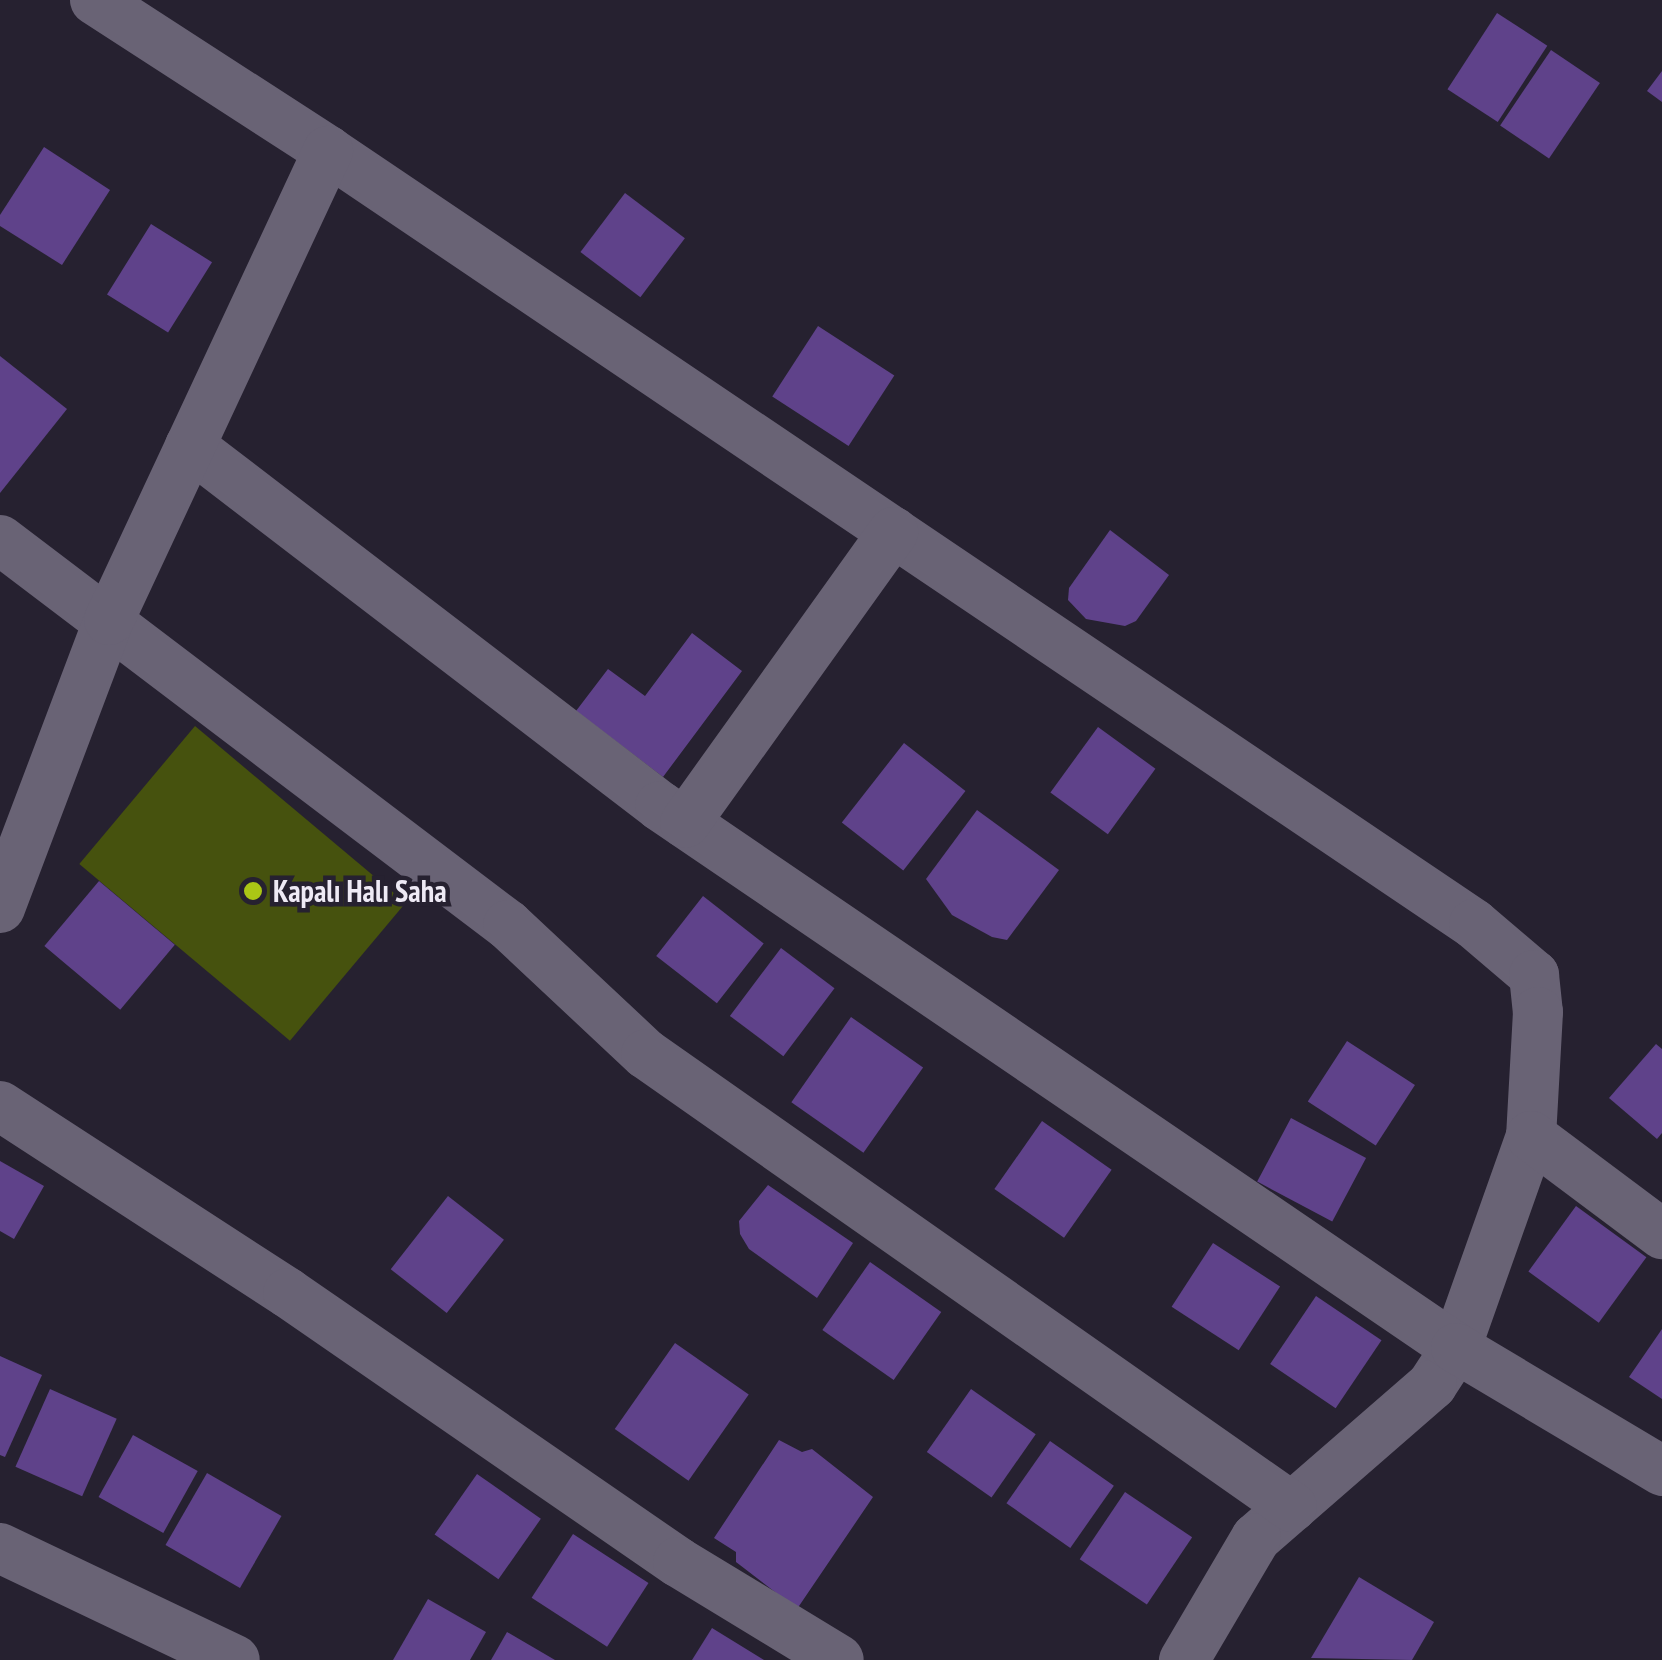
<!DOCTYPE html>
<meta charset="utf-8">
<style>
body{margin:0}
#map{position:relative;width:1662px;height:1660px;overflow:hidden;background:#262130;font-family:"PT Sans Narrow",sans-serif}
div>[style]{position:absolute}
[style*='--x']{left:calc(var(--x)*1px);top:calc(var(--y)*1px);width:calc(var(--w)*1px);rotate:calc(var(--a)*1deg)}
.green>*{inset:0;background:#46520e;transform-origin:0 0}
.building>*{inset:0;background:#5f428a;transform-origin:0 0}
.minor>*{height:50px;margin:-25px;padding:0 25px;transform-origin:25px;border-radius:25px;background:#696375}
.dots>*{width:28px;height:28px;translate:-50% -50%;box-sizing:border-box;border:5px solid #262130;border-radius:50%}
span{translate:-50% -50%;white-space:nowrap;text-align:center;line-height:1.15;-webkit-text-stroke:9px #262130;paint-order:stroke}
.poi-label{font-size:30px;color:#eeeaf5;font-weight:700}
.left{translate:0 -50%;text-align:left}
</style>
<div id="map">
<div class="green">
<div style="left:195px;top:726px;width:275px;height:180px;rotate:40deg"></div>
</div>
<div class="building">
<div style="left:1497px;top:13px;width:60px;height:91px;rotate:33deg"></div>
<div style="left:1551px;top:50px;width:59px;height:91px;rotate:34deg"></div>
<div style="clip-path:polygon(1662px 71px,1662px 102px,1647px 91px)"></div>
<div style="clip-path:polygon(44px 147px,110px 190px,62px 265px,0 226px,0 215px)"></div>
<div style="left:625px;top:193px;width:75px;height:74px;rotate:37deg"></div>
<div style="left:151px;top:224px;width:72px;height:83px;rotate:32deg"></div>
<div style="left:818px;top:326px;width:91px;height:84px;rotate:33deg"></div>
<div style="clip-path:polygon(0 356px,67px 409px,0 493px)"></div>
<div style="clip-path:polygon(1110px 530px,1169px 575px,1136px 621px,1125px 626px,1086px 619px,1068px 600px,1069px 588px)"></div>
<div style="clip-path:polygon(692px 633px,742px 671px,663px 777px,576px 711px,608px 669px,645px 696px)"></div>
<div style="left:1098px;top:727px;width:71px;height:81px;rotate:36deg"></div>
<div style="left:904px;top:743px;width:78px;height:101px;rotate:38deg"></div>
<div style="clip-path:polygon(977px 810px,1059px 870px,1007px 940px,992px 937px,952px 915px,926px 879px)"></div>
<div style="left:99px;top:881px;width:99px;height:85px;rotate:40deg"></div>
<div style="left:703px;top:896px;width:77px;height:76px;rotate:38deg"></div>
<div style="left:781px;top:948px;width:67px;height:85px;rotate:37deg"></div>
<div style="left:851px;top:1017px;width:88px;height:104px;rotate:35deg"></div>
<div style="left:1347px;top:1041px;width:81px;height:72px;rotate:33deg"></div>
<div style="clip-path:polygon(1656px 1044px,1662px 1049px,1662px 1133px,1657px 1139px,1609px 1098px)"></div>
<div style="left:1291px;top:1118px;width:85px;height:72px;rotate:28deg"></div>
<div style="left:1042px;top:1121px;width:85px;height:83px;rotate:35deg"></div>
<div style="clip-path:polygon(0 1161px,44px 1186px,14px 1239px,0 1231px)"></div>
<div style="clip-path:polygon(768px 1185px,853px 1243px,817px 1298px,749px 1249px,740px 1234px,739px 1221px)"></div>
<div style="left:448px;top:1196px;width:71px;height:93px;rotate:38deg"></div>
<div style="left:1576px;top:1206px;width:87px;height:81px;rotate:36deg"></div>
<div style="left:1213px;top:1243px;width:80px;height:76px;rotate:33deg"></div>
<div style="left:870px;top:1262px;width:87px;height:83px;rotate:35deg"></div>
<div style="left:1316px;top:1296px;width:79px;height:82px;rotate:34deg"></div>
<div style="clip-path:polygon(1662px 1329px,1662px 1399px,1629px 1377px)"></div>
<div style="left:675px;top:1343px;width:90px;height:105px;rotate:35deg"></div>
<div style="clip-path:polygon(0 1356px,42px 1375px,5px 1457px,0 1455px)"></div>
<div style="left:50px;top:1389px;width:73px;height:85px;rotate:24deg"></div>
<div style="left:971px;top:1389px;width:79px;height:77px;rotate:35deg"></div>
<div style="left:133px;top:1435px;width:74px;height:71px;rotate:29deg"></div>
<div style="clip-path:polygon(779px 1440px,802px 1452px,812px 1449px,873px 1497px,797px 1609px,736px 1562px,736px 1552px,714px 1538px)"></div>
<div style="left:1050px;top:1441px;width:78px;height:76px;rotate:35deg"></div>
<div style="left:207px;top:1473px;width:86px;height:83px;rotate:30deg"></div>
<div style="left:477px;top:1474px;width:78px;height:74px;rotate:35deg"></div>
<div style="left:1125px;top:1492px;width:81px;height:81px;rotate:34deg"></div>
<div style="left:573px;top:1534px;width:90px;height:76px;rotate:33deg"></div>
<div style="clip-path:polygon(1359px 1577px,1434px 1622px,1412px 1660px,1311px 1658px)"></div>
<div style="clip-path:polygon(428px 1599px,486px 1632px,470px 1660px,393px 1660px)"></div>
<div style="clip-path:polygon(712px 1628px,764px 1660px,692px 1660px)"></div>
<div style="clip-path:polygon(507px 1632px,555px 1660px,491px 1660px)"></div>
</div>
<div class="minor">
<div style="--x:95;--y:0;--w:278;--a:32.9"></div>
<div style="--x:328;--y:151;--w:1382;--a:34"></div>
<div style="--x:1474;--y:924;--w:79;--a:40.4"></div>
<div style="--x:1534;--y:975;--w:37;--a:84"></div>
<div style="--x:1538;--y:1012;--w:124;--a:93.2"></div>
<div style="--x:1531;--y:1136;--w:225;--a:109.5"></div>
<div style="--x:1456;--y:1348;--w:44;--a:123"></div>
<div style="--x:1432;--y:1385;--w:233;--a:139"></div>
<div style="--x:1256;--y:1538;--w:142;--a:120.5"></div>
<div style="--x:190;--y:446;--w:592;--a:37.45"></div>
<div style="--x:660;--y:806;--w:963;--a:34.25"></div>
<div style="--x:1456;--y:1348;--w:240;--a:30.8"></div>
<div style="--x:0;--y:540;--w:637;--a:37.16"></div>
<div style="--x:508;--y:925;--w:189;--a:43.1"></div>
<div style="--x:646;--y:1054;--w:789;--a:35.04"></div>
<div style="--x:685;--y:823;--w:358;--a:-54.4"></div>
<div style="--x:0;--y:908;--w:308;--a:-69.3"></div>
<div style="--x:109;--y:620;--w:518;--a:-64.97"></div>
<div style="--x:0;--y:1106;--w:343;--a:33"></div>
<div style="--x:288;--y:1293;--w:474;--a:34.6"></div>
<div style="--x:678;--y:1562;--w:188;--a:31.3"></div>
<div style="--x:1531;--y:1136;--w:164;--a:36.8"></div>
<div style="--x:0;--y:1548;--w:260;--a:25.5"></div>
</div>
<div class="dots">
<div style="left:253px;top:891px;background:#abc615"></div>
</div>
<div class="poi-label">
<span class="left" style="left:273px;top:891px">Kapalı Halı Saha</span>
</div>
</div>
